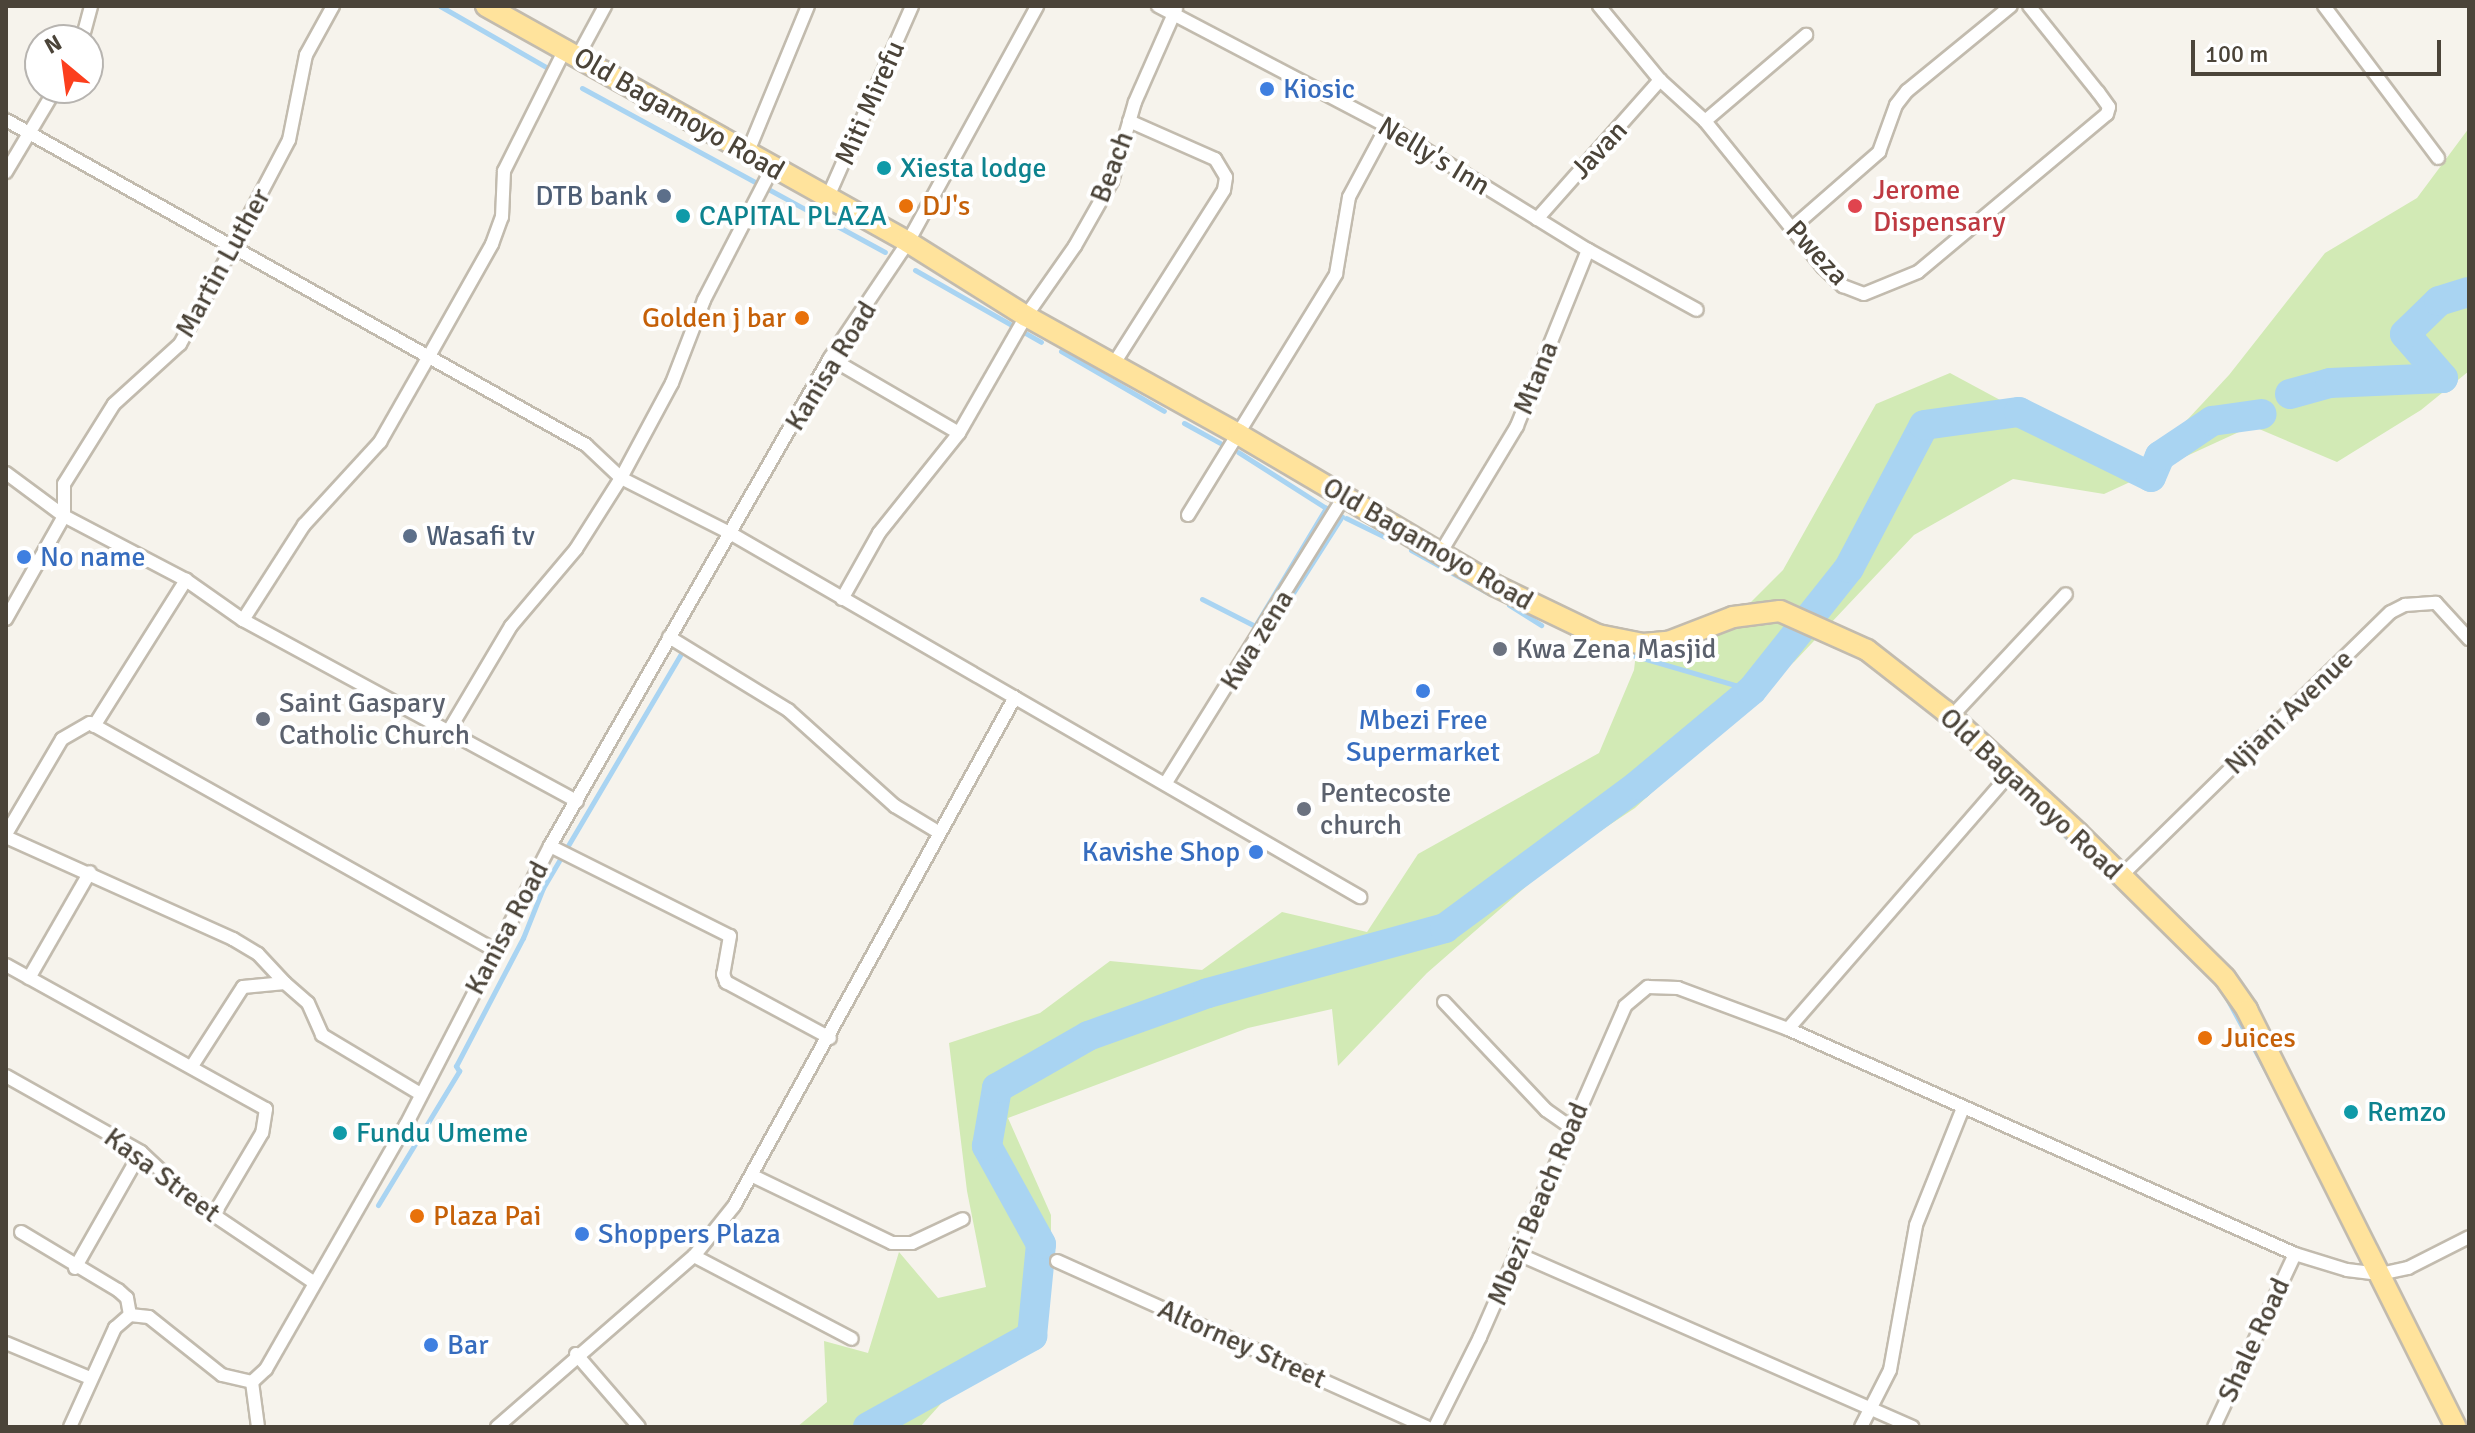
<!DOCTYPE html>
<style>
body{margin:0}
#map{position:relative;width:2475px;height:1433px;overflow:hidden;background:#f6f3ec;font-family:Signika,sans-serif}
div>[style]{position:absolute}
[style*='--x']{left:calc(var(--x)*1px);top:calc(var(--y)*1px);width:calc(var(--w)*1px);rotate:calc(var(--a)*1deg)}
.green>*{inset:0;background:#d2eab5}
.stream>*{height:5px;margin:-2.5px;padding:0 2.5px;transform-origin:2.5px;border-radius:2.5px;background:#a9d4f2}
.river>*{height:30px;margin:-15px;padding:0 15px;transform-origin:15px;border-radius:15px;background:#a9d4f2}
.roads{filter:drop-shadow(2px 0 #c2bbae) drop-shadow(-2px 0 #c2bbae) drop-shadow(0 2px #c2bbae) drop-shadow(0 -2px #c2bbae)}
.street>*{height:12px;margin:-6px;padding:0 6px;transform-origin:6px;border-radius:6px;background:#fff}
.primary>*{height:20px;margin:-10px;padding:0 10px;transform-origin:10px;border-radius:10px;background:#ffe39c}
.dots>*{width:22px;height:22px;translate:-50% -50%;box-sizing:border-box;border:4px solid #fff;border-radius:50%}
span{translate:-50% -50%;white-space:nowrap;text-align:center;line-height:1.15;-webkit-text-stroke:8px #fff;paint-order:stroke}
.shop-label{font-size:28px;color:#366cbe}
.left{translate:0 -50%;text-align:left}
.right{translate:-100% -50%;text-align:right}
.street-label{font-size:28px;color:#4b4439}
.culture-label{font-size:28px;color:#0d838f}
.health-label{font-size:28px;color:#be3a42}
.service-label{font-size:28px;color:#4e5e75}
.food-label{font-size:28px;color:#c56008}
.worship-label{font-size:28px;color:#5b616d}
.frame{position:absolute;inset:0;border:8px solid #4b4439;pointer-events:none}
.north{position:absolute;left:24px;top:24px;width:80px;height:80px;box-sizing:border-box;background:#fff;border:2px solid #b7b4b0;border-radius:50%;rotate:331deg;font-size:22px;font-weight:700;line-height:32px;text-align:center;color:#4b4439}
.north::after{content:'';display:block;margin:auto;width:28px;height:36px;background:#fc3f1d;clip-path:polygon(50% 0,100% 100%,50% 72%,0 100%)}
.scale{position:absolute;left:2191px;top:40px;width:250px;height:36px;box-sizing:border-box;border:4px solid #4b4439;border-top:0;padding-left:10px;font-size:24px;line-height:28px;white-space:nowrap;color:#4b4439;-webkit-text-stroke:6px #fff;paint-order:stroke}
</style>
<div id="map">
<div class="green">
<div style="clip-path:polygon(2469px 128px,2469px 371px,2421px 410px,2337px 462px,2252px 426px,2104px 494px,2013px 479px,1914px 535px,1795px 661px,1635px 808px,1555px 861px,1427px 973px,1338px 1066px,1332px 1009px,1248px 1028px,1008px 1118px,1051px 1215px,1051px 1282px,1040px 1335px,965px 1377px,920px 1427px,797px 1427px,827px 1402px,824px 1341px,868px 1353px,899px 1252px,938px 1298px,986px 1287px,967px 1191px,949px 1043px,1040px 1013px,1110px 961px,1202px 970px,1282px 912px,1367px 932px,1418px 854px,1599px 753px,1634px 670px,1637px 645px,1734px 619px,1783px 570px,1876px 404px,1950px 373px,2132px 471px,2150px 470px,2173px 435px,2229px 375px,2325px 253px,2417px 198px)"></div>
</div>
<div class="stream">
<div style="--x:440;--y:6;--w:130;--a:29.9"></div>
<div style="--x:582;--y:88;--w:256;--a:28.5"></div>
<div style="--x:826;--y:220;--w:67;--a:28.5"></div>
<div style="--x:915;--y:270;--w:145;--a:29.7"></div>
<div style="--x:1061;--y:351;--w:119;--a:30.2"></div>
<div style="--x:1184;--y:423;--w:41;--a:29.1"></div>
<div style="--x:1346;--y:518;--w:52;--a:26.1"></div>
<div style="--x:1411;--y:550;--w:88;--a:29.2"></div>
<div style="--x:1202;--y:599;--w:59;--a:27"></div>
<div style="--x:1255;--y:626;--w:138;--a:-59"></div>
<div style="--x:1326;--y:508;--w:104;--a:-147.5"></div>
<div style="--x:1509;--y:605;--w:38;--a:32"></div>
<div style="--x:1279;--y:615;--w:117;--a:-57.5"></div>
<div style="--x:1574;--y:638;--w:185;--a:16.3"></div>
<div style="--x:2047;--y:818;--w:43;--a:44.1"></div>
<div style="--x:2094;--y:864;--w:15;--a:42"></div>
<div style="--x:2224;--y:993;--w:114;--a:61.6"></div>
<div style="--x:378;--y:1205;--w:157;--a:-58.8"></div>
<div style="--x:459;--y:1071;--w:6;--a:-121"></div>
<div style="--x:456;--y:1066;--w:144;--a:-62.4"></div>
<div style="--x:523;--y:938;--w:54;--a:-68.2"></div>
<div style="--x:543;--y:888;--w:277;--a:-59.5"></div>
</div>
<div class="river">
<div style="--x:2290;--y:394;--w:41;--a:-15.4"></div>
<div style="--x:2330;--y:383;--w:113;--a:-2.5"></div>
<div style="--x:2443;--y:378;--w:58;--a:-130.8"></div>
<div style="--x:2405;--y:334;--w:47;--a:-44.1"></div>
<div style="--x:2439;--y:301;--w:31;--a:-17"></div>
<div style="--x:868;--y:1427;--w:188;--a:-29"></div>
<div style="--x:1032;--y:1336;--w:92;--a:-84.4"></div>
<div style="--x:1041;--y:1244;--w:112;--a:-118.9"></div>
<div style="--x:987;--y:1146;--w:59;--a:-80.2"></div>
<div style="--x:997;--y:1088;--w:105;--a:-29.7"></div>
<div style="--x:1088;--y:1036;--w:127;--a:-19.7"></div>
<div style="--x:1208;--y:993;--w:246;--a:-15.3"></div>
<div style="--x:1445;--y:928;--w:240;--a:-36.5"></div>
<div style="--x:1638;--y:785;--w:148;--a:-39.8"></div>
<div style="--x:1752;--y:690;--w:156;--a:-51.5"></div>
<div style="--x:1849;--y:568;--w:161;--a:-62.3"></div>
<div style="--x:1924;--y:425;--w:96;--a:-7.8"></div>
<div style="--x:2019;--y:412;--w:147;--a:26.2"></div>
<div style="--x:2151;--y:477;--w:23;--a:-67"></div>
<div style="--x:2160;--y:456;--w:63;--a:-33.9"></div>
<div style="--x:2212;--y:421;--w:50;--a:-8"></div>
</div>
<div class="roads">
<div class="street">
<div style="--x:1158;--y:6;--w:259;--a:27.7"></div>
<div style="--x:1387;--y:126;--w:236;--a:31.7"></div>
<div style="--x:1588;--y:250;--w:190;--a:112"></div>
<div style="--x:1517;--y:426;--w:147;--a:121.1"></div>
<div style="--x:1599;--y:6;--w:96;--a:50.5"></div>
<div style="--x:1660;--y:80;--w:61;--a:42.3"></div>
<div style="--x:1705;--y:121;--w:188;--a:51.1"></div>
<div style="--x:1823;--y:267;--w:28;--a:44"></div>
<div style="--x:1843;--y:286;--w:22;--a:21"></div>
<div style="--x:1864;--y:294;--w:58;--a:-22.2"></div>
<div style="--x:1918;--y:272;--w:246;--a:-39.9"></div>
<div style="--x:2107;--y:114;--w:7;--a:-74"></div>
<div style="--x:2109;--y:107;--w:19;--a:-126"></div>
<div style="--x:2098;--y:92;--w:110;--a:-128.7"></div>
<div style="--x:2324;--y:6;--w:190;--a:53.1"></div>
<div style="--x:82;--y:40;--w:35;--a:-75"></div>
<div style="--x:578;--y:56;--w:57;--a:-61.6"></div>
<div style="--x:6;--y:120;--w:665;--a:29.26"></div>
<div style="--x:586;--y:445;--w:48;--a:43.3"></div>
<div style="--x:621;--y:478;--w:122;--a:26.8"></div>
<div style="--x:730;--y:533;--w:728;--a:30.02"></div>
<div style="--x:1705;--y:121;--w:133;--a:-40.4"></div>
<div style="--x:747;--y:154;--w:160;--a:-67.6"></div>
<div style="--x:6;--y:172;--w:98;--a:-59.2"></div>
<div style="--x:827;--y:199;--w:211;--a:-66.2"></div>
<div style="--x:1537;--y:219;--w:186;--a:-48.5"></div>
<div style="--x:1792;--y:228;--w:116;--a:-41.1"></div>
<div style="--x:1879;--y:152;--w:50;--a:-70.1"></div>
<div style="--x:1896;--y:105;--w:18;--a:-52"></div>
<div style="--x:1907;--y:91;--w:134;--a:-39.3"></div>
<div style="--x:1588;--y:250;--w:124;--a:28.8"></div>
<div style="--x:830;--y:358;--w:149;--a:30.2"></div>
<div style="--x:1113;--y:365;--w:207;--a:-57.6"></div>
<div style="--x:1224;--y:190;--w:13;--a:-81"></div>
<div style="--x:1226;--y:177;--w:21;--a:-121"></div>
<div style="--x:1215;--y:159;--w:94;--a:-156.2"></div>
<div style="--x:6;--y:473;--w:72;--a:36.6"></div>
<div style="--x:64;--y:516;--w:138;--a:27.7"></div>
<div style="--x:186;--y:580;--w:70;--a:35.1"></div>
<div style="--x:243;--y:620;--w:380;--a:28.5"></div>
<div style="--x:1188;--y:515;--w:283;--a:-58.4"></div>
<div style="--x:1336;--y:274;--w:78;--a:-80.4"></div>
<div style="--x:1349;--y:197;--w:81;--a:-61.8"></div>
<div style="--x:842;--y:599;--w:76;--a:-60.7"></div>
<div style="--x:879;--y:533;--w:128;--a:-51.3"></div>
<div style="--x:959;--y:433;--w:135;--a:-60.2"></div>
<div style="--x:1026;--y:316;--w:85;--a:-55"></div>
<div style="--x:1075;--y:246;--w:75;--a:-60.4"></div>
<div style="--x:1112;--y:181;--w:82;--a:-73.8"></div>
<div style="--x:1135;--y:102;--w:102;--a:-66.2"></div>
<div style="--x:6;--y:619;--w:118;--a:-60.6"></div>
<div style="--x:64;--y:516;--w:32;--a:-90"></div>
<div style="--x:64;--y:484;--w:94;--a:-58"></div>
<div style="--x:114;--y:404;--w:89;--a:-42.3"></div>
<div style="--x:180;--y:344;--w:107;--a:-61.5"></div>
<div style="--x:231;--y:250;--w:124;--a:-62.2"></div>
<div style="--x:289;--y:140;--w:87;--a:-78.7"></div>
<div style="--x:306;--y:55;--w:56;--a:-61.1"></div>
<div style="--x:243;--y:620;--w:113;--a:-57.3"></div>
<div style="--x:304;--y:525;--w:113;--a:-47.5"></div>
<div style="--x:380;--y:442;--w:99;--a:-60.3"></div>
<div style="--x:429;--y:356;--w:129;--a:-60.6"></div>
<div style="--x:492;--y:244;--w:29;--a:-70"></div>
<div style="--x:502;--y:217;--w:46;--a:-87.5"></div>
<div style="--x:504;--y:171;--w:139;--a:-63.4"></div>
<div style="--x:669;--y:637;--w:140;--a:31.5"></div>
<div style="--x:788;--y:710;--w:144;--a:41.9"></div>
<div style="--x:895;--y:806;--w:52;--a:31"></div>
<div style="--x:1951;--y:717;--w:168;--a:-46.9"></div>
<div style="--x:94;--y:726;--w:173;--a:-57.8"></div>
<div style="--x:448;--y:732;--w:123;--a:-59.3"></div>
<div style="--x:511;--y:626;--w:101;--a:-49.8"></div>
<div style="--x:576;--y:549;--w:84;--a:-57.6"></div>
<div style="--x:621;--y:478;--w:108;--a:-61.8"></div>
<div style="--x:672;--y:383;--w:89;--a:-68.9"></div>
<div style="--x:704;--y:300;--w:148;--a:-62.7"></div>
<div style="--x:1167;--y:781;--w:335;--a:-58.1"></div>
<div style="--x:6;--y:834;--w:110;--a:-59.5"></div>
<div style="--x:62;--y:739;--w:32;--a:-30"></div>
<div style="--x:90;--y:723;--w:467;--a:29.3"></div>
<div style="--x:6;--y:837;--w:249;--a:24.2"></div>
<div style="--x:233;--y:939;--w:29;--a:31"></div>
<div style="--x:258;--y:954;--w:40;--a:47"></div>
<div style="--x:550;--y:846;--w:201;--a:26.6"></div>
<div style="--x:730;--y:936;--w:39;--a:100"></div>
<div style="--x:723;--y:974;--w:9;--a:69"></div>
<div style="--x:726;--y:982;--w:118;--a:28.3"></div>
<div style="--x:2119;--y:878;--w:380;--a:-44.4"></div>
<div style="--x:2391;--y:612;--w:16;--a:-27"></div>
<div style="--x:2405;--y:605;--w:31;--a:-4"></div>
<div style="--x:2436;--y:603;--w:49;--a:47.5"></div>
<div style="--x:6;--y:965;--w:297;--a:29"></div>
<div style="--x:266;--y:1109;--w:24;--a:99"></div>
<div style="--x:262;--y:1133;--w:96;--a:120.6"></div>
<div style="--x:29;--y:978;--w:122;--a:-60.1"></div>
<div style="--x:1444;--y:1002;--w:149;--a:46.6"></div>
<div style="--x:1546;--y:1110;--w:29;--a:35"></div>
<div style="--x:1788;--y:1029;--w:337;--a:-49"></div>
<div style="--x:192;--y:1066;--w:94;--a:-57.2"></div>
<div style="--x:243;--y:987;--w:42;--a:-5.4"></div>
<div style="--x:285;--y:983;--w:30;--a:41"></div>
<div style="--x:308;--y:1003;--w:35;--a:66"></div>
<div style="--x:322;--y:1035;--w:113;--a:30.9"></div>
<div style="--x:6;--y:1076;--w:155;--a:29.4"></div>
<div style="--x:141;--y:1152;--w:71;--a:43.3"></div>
<div style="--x:193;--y:1201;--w:145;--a:34"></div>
<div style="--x:753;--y:1176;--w:154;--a:25.7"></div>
<div style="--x:892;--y:1243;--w:20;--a:0"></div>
<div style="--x:912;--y:1243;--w:56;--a:-25.2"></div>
<div style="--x:21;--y:1232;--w:113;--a:30.9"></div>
<div style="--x:118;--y:1290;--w:12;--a:42"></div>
<div style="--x:127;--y:1298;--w:17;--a:80"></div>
<div style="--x:1516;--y:1253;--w:433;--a:23.7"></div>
<div style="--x:694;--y:1256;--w:178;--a:27.7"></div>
<div style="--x:1057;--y:1261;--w:405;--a:24.2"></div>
<div style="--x:75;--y:1268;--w:133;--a:-60.4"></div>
<div style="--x:6;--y:1343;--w:91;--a:22.6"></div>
<div style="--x:576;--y:1354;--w:96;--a:49.2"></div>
<div style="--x:252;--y:1382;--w:45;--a:82.4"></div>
<div style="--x:70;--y:1427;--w:109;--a:-65.6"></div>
<div style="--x:115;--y:1328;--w:20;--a:-41"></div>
<div style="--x:130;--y:1315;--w:19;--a:6"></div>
<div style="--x:149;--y:1317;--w:93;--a:38.5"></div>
<div style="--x:222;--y:1375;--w:31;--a:13"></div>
<div style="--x:252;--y:1382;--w:19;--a:-43"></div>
<div style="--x:266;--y:1369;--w:281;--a:-60.2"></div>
<div style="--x:406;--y:1125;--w:314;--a:-62.7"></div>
<div style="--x:550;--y:846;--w:563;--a:-60.15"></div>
<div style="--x:830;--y:358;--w:140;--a:-56.1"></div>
<div style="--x:908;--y:242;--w:269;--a:-61.3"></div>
<div style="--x:497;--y:1427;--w:261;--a:-41"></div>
<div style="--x:694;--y:1256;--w:64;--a:-51.3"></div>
<div style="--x:734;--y:1206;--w:581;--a:-61.1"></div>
<div style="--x:1435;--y:1427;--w:101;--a:-63.4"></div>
<div style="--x:1480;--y:1337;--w:361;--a:-66.3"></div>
<div style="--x:1625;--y:1006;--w:30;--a:-40"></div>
<div style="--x:1648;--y:987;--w:30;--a:2"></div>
<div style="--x:1678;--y:988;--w:117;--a:20.4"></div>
<div style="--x:1788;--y:1029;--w:555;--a:23.93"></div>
<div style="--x:2295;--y:1254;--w:54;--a:17.1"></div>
<div style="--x:2347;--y:1270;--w:33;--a:7"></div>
<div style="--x:2380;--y:1274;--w:29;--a:-12"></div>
<div style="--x:2408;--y:1268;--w:68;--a:-26.9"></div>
<div style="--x:1861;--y:1427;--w:64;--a:-63"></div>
<div style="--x:1890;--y:1370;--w:147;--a:-79.8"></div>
<div style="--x:1916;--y:1225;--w:126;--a:-68.1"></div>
<div style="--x:2214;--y:1427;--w:191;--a:-64.9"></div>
</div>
<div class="primary">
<div style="--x:486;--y:6;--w:484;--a:29.2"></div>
<div style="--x:908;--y:242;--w:139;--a:32.1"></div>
<div style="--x:1026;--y:316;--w:243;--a:29.1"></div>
<div style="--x:1238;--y:434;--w:299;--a:30.5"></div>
<div style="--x:1496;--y:586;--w:113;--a:25.7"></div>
<div style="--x:1598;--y:635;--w:46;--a:11.3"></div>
<div style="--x:1643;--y:644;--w:25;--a:-5"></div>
<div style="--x:1668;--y:642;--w:70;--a:-21"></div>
<div style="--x:1733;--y:617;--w:47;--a:-7.3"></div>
<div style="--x:1780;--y:611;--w:95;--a:24.1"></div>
<div style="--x:1867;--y:650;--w:99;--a:38"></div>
<div style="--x:1945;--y:711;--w:180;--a:42.5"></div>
<div style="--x:2078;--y:833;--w:206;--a:44.6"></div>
<div style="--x:2225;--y:978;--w:39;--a:55"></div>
<div style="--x:2247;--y:1010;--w:466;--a:63.4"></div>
</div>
</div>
<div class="dots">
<div style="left:1267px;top:89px;background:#3f7fe0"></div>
<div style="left:884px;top:168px;background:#0f9aa8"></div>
<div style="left:664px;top:196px;background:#5c6f8a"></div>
<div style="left:906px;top:206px;background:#e8710a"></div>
<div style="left:1855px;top:206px;background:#e0444e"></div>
<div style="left:683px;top:216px;background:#0f9aa8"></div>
<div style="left:802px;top:318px;background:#e8710a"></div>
<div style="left:410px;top:536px;background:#5c6f8a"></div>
<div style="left:24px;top:557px;background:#3f7fe0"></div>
<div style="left:1500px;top:649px;background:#6b7280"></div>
<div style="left:1423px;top:691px;background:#3f7fe0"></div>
<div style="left:263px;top:719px;background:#6b7280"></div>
<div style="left:1304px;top:809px;background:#6b7280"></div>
<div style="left:1256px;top:852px;background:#3f7fe0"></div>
<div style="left:2205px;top:1038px;background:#e8710a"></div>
<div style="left:2351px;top:1112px;background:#0f9aa8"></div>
<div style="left:340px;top:1133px;background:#0f9aa8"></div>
<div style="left:417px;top:1216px;background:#e8710a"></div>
<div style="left:582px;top:1234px;background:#3f7fe0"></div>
<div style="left:431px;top:1345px;background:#3f7fe0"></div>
</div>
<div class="shop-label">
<span class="left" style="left:1283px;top:89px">Kiosic</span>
<span class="left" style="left:40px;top:557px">No name</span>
<span style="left:1423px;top:736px">Mbezi Free<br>Supermarket</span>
<span class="right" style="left:1240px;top:852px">Kavishe Shop</span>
<span class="left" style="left:598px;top:1234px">Shoppers Plaza</span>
<span class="left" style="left:447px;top:1345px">Bar</span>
</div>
<div class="street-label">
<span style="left:870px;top:103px;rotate:-66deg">Miti Mirefu</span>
<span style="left:679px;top:114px;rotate:30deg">Old Bagamoyo Road</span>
<span style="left:1599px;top:150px;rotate:-47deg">Javan</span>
<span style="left:1434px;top:156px;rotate:31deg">Nelly's Inn</span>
<span style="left:1112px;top:167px;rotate:-69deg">Beach</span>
<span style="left:1817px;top:253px;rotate:47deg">Pweza</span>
<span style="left:223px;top:263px;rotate:-61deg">Martin Luther</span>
<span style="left:831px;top:366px;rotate:-58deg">Kanisa Road</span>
<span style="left:1536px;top:378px;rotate:-68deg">Mtana</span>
<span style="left:1428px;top:544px;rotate:30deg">Old Bagamoyo Road</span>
<span style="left:1257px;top:640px;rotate:-58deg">Kwa zena</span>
<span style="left:2289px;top:712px;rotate:-44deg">Njiani Avenue</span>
<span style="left:2031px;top:794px;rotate:43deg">Old Bagamoyo Road</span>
<span style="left:507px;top:928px;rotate:-62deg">Kanisa Road</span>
<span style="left:162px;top:1175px;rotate:37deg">Kasa Street</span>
<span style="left:1538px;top:1204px;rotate:-67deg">Mbezi Beach Road</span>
<span style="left:2254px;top:1340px;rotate:-65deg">Shale Road</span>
<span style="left:1242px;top:1344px;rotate:24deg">Altorney Street</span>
</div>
<div class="culture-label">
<span class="left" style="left:900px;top:168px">Xiesta lodge</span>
<span class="left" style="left:699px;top:216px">CAPITAL PLAZA</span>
<span class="left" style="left:2367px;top:1112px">Remzo</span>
<span class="left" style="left:356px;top:1133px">Fundu Umeme</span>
</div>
<div class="health-label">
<span class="left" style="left:1873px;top:206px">Jerome<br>Dispensary</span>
</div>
<div class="service-label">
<span class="right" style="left:648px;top:196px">DTB bank</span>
<span class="left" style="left:426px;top:536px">Wasafi tv</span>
</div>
<div class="food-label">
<span class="left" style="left:922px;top:206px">DJ's</span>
<span class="right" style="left:786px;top:318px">Golden j bar</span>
<span class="left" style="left:2221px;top:1038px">Juices</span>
<span class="left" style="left:433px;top:1216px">Plaza Pai</span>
</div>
<div class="worship-label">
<span class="left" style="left:1516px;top:649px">Kwa Zena Masjid</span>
<span class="left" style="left:279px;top:719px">Saint Gaspary<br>Catholic Church</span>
<span class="left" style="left:1320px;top:809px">Pentecoste<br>church</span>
</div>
<div class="frame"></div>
<div class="north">N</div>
<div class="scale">100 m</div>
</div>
